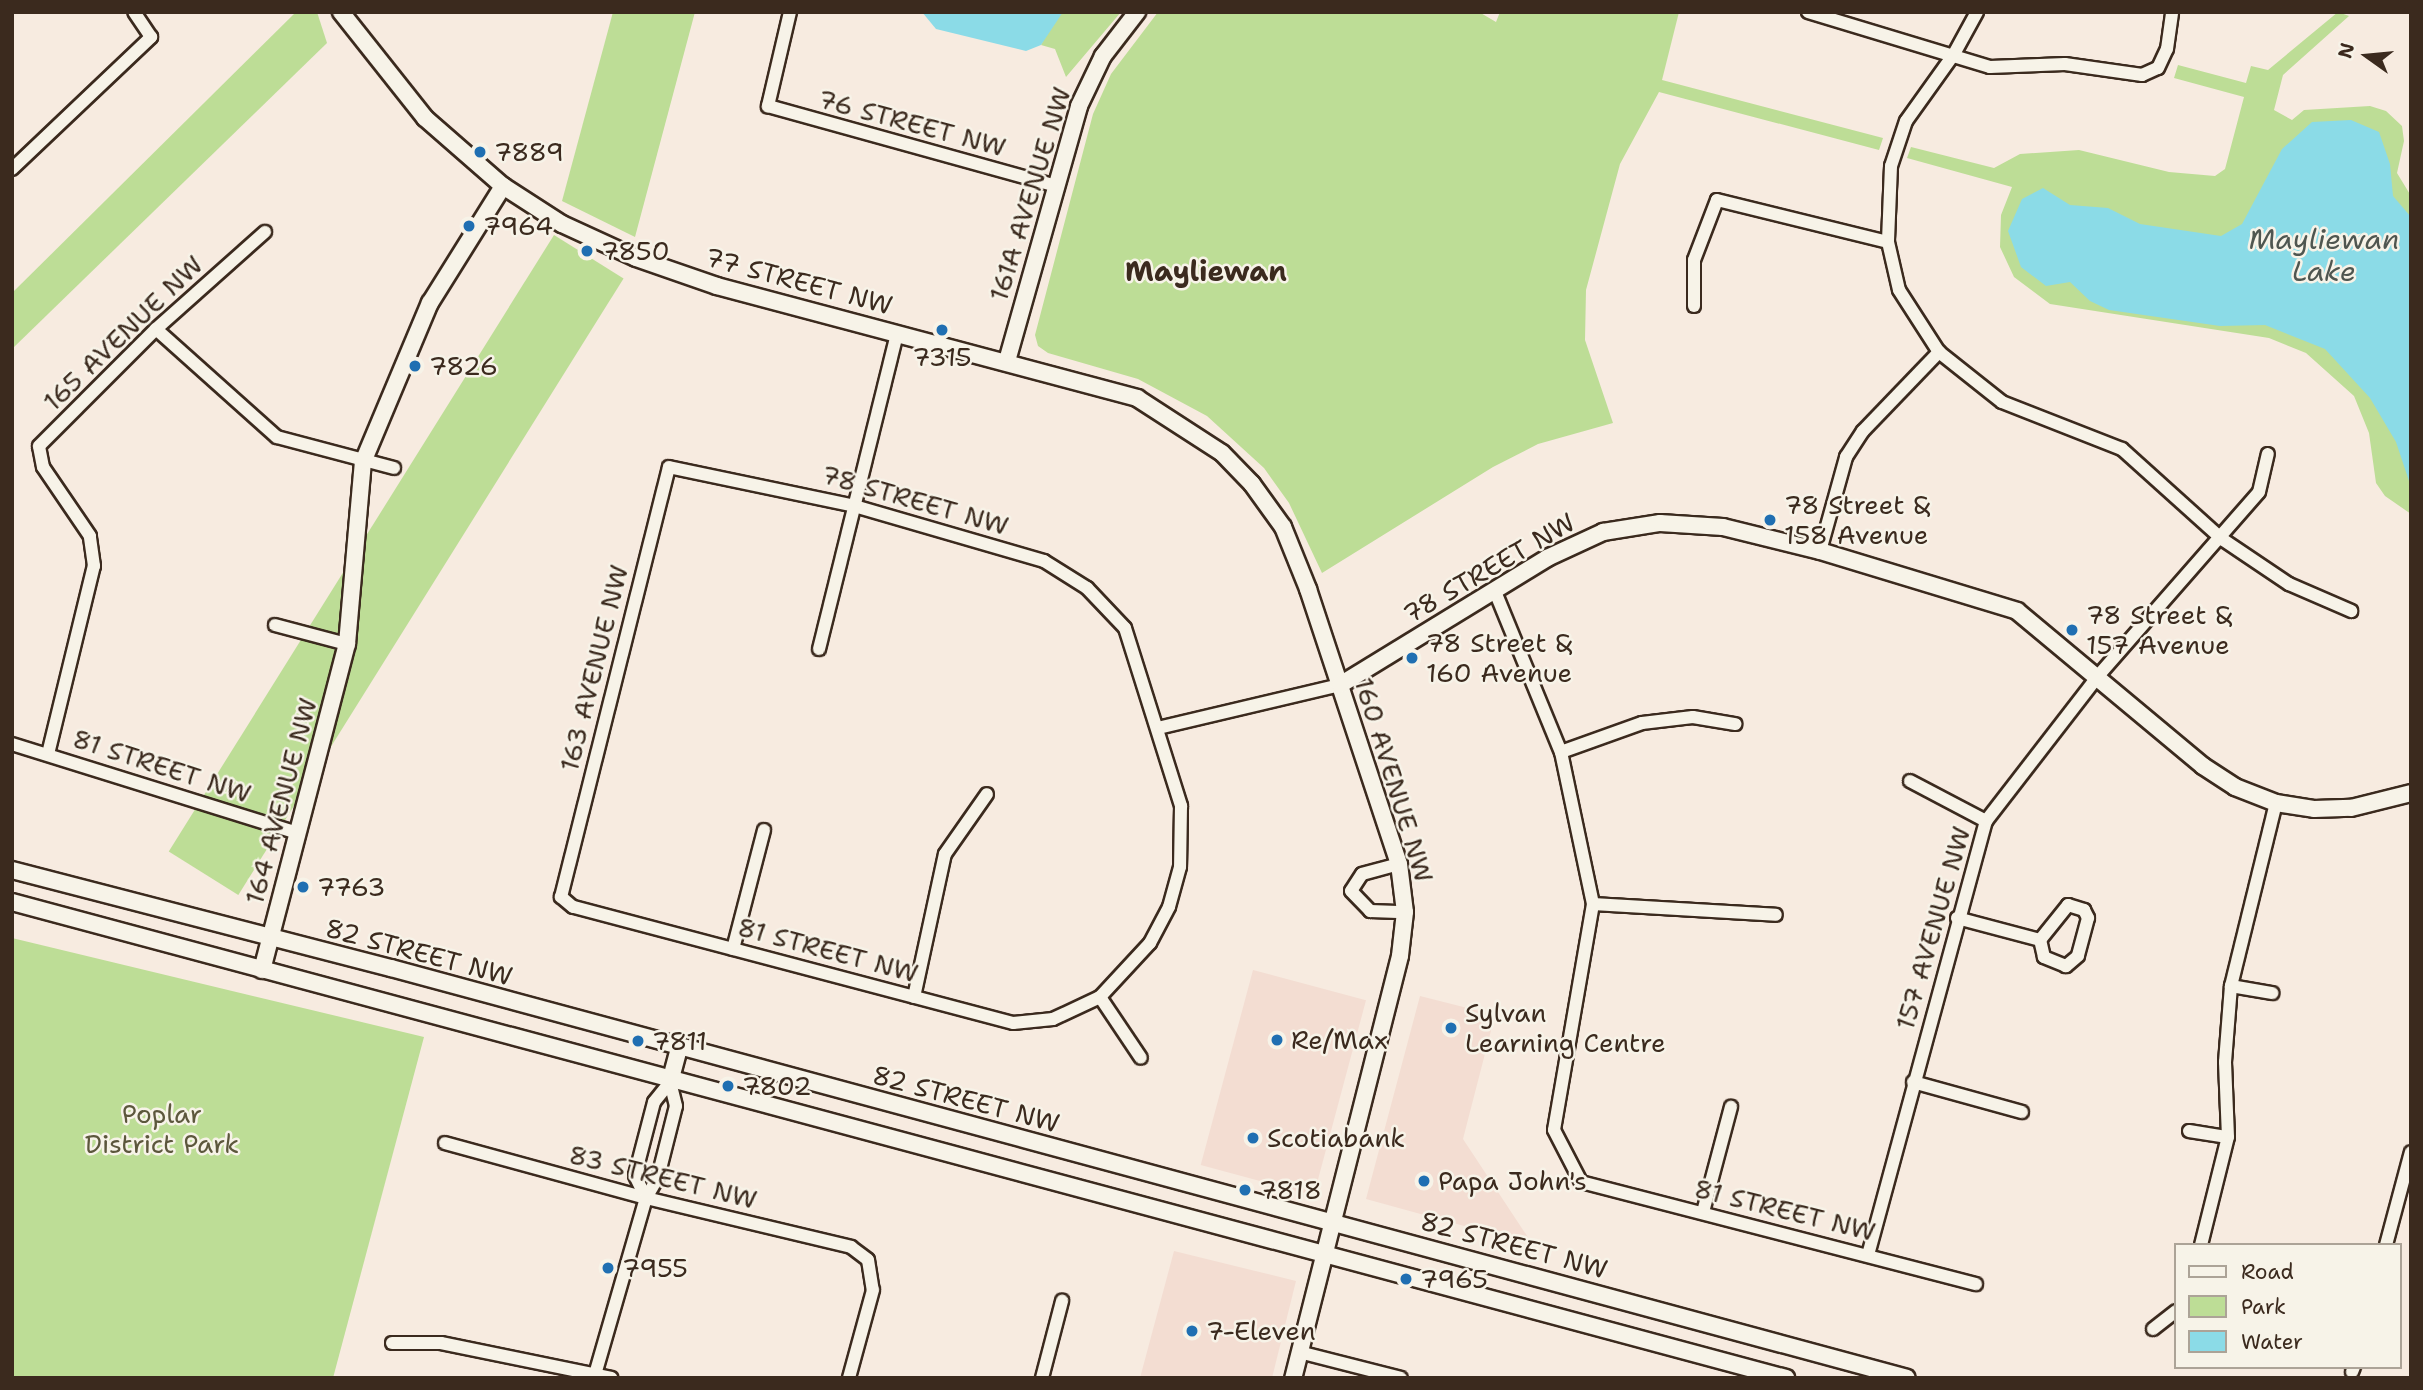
<!DOCTYPE html>
<style>
body{margin:0}
#map{position:relative;width:2423px;height:1390px;overflow:hidden;background:#f7ebe0;font-family:"Shantell Sans",sans-serif}
div>[style]{position:absolute}
[style*='--x']{left:calc(var(--x)*1px);top:calc(var(--y)*1px);width:calc(var(--w)*1px);rotate:calc(var(--a)*1deg)}
.built>*{inset:0;background:#f3ddd2;transform-origin:0 0}
.green>*{inset:0;background:#bddd96;transform-origin:0 0}
.water>*{inset:0;background:#8bdbe7}
.roads{filter:drop-shadow(2px 0 #3b2a1e) drop-shadow(-2px 0 #3b2a1e) drop-shadow(0 2px #3b2a1e) drop-shadow(0 -2px #3b2a1e)}
.street>*{height:12px;margin:-6px;padding:0 6px;transform-origin:6px;border-radius:6px;background:#f7f3e8}
.secondary>*{height:16px;margin:-8px;padding:0 8px;transform-origin:8px;border-radius:8px;background:#f7f3e8}
.dots>*{width:19px;height:19px;translate:-50% -50%;box-sizing:border-box;border:4px solid #f7f3e8;border-radius:50%}
span{translate:-50% -50%;white-space:nowrap;text-align:center;line-height:1.15;-webkit-text-stroke:5px #f7f3e8;paint-order:stroke}
.street-label{font-size:26px;color:#3b2a1e}
.poi-label{font-size:26px;color:#3b2a1e}
.left{translate:0 -50%;text-align:left}
.park-label{font-size:26px;color:#5c573c}
.water-label{font-size:28px;color:#4f5650;font-style:italic}
.neighbourhood-label{font-size:28px;color:#3b2a1e;font-weight:700}
.frame{position:absolute;inset:0;border:14px solid #3b2a1e;pointer-events:none}
.legend{position:absolute;left:2174px;top:1243px;width:228px;height:126px;box-sizing:border-box;background:#f7f3e8;border:2px solid #aca397;margin:0;padding:9px 12px;list-style:none;font-size:21px;color:#3b2a1e}
.legend li{display:flex;align-items:center;gap:14px;height:35px}
.legend b{width:35px;border:2px solid #aca397}
.north{position:absolute;left:2332px;top:21px;width:70px;height:70px;-webkit-text-stroke:5px #f7f3e8;paint-order:stroke;rotate:285deg;font-size:19px;font-weight:700;line-height:28px;text-align:center;color:#3b2a1e}
.north::after{content:'';display:block;margin:auto;width:24px;height:32px;background:#3b2a1e;clip-path:polygon(50% 0,100% 100%,50% 72%,0 100%)}
</style>
<div id="map">
<div class="built">
<div style="left:1253px;top:970px;width:117px;height:202px;rotate:15deg"></div>
<div style="clip-path:polygon(1420px 996px,1495px 1015px,1463px 1139px,1533px 1245px,1366px 1199px)"></div>
<div style="clip-path:polygon(1174px 1251px,1296px 1281px,1272px 1378px,1140px 1378px)"></div>
</div>
<div class="green">
<div style="clip-path:polygon(296px 12px,317px 12px,327px 43px,12px 349px,12px 293px)"></div>
<div style="clip-path:polygon(613px 12px,695px 12px,635px 237px,562px 201px)"></div>
<div style="clip-path:polygon(1057px 12px,1121px 12px,1066px 77px,1055px 49px,1041px 45px)"></div>
<div style="clip-path:polygon(1158px 12px,1479px 12px,1496px 22px,1500px 12px,1679px 12px,1662px 80px,1883px 138px,1879px 150px,1659px 92px,1620px 164px,1586px 290px,1585px 340px,1613px 423px,1538px 444px,1493px 467px,1322px 573px,1289px 503px,1264px 468px,1207px 416px,1138px 379px,1048px 353px,1038px 346px,1035px 335px,1093px 114px,1111px 74px)"></div>
<div style="clip-path:polygon(2338px 12px,2349px 16px,2283px 75px,2274px 110px,2292px 120px,2304px 110px,2370px 106px,2386px 111px,2402px 126px,2404px 141px,2397px 173px,2411px 196px,2411px 514px,2385px 496px,2376px 483px,2369px 433px,2354px 396px,2306px 353px,2269px 338px,2050px 304px,2014px 277px,2000px 247px,2001px 215px,2012px 187px,1907px 158px,1911px 147px,1994px 168px,2020px 154px,2079px 150px,2169px 172px,2215px 176px,2225px 169px,2244px 97px,2174px 78px,2178px 65px,2246px 83px,2251px 66px,2268px 70px)"></div>
<div style="left:554px;top:235px;width:82px;height:727px;rotate:32deg"></div>
<div style="clip-path:polygon(12px 938px,424px 1037px,333px 1378px,12px 1378px)"></div>
</div>
<div class="water">
<div style="clip-path:polygon(922px 12px,1063px 12px,1041px 45px,1026px 51px,936px 29px)"></div>
<div style="clip-path:polygon(2351px 120px,2379px 132px,2390px 164px,2393px 196px,2411px 217px,2411px 487px,2396px 442px,2370px 398px,2325px 349px,2265px 325px,2220px 326px,2109px 310px,2090px 301px,2070px 282px,2046px 286px,2021px 267px,2008px 231px,2022px 199px,2043px 188px,2070px 205px,2108px 208px,2140px 224px,2221px 236px,2242px 224px,2282px 149px,2312px 122px)"></div>
</div>
<div class="roads">
<div class="street">
<div style="--x:790;--y:12;--w:97;--a:103.2"></div>
<div style="--x:768;--y:106;--w:299;--a:15.5"></div>
<div style="--x:1808;--y:12;--w:190;--a:16.8"></div>
<div style="--x:1990;--y:67;--w:75;--a:-2.3"></div>
<div style="--x:2065;--y:64;--w:78;--a:8.1"></div>
<div style="--x:2142;--y:75;--w:17;--a:-24"></div>
<div style="--x:2158;--y:68;--w:21;--a:-65"></div>
<div style="--x:2167;--y:49;--w:37;--a:-82"></div>
<div style="--x:1977;--y:12;--w:48;--a:118.7"></div>
<div style="--x:1954;--y:54;--w:82;--a:125.6"></div>
<div style="--x:1906;--y:121;--w:47;--a:108.4"></div>
<div style="--x:1891;--y:166;--w:76;--a:92.3"></div>
<div style="--x:1888;--y:242;--w:49;--a:77.1"></div>
<div style="--x:1899;--y:290;--w:74;--a:57.2"></div>
<div style="--x:1939;--y:352;--w:80;--a:38.4"></div>
<div style="--x:2002;--y:402;--w:129;--a:21.4"></div>
<div style="--x:2122;--y:449;--w:135;--a:42"></div>
<div style="--x:2222;--y:539;--w:81;--a:33.9"></div>
<div style="--x:2289;--y:584;--w:68;--a:23.5"></div>
<div style="--x:12;--y:169;--w:192;--a:-43.5"></div>
<div style="--x:151;--y:37;--w:30;--a:-124"></div>
<div style="--x:1694;--y:306;--w:46;--a:-90"></div>
<div style="--x:1694;--y:260;--w:64;--a:-69"></div>
<div style="--x:1717;--y:200;--w:176;--a:13.8"></div>
<div style="--x:156;--y:329;--w:162;--a:41.8"></div>
<div style="--x:277;--y:437;--w:121;--a:14.8"></div>
<div style="--x:669;--y:467;--w:186;--a:11.8"></div>
<div style="--x:851;--y:505;--w:201;--a:16.2"></div>
<div style="--x:1044;--y:561;--w:51;--a:32.1"></div>
<div style="--x:1087;--y:588;--w:55;--a:46.5"></div>
<div style="--x:1125;--y:628;--w:187;--a:72.5"></div>
<div style="--x:1181;--y:806;--w:61;--a:90.9"></div>
<div style="--x:1180;--y:867;--w:41;--a:105.4"></div>
<div style="--x:1169;--y:907;--w:41;--a:117.8"></div>
<div style="--x:1150;--y:943;--w:74;--a:132.8"></div>
<div style="--x:1100;--y:997;--w:52;--a:154.9"></div>
<div style="--x:1053;--y:1019;--w:40;--a:174.3"></div>
<div style="--x:1013;--y:1023;--w:455;--a:-165.2"></div>
<div style="--x:573;--y:907;--w:16;--a:-140"></div>
<div style="--x:561;--y:897;--w:443;--a:-75.9"></div>
<div style="--x:1820;--y:551;--w:98;--a:-74.5"></div>
<div style="--x:1846;--y:457;--w:31;--a:-57"></div>
<div style="--x:1863;--y:431;--w:110;--a:-46.1"></div>
<div style="--x:1494;--y:589;--w:176;--a:67.7"></div>
<div style="--x:1561;--y:752;--w:155;--a:78.1"></div>
<div style="--x:1593;--y:904;--w:229;--a:99.8"></div>
<div style="--x:1554;--y:1130;--w:59;--a:62.6"></div>
<div style="--x:1581;--y:1182;--w:408;--a:14.5"></div>
<div style="--x:275;--y:625;--w:74;--a:14.8"></div>
<div style="--x:819;--y:649;--w:325;--a:-76.1"></div>
<div style="--x:1158;--y:728;--w:187;--a:-13.3"></div>
<div style="--x:12;--y:744;--w:299;--a:17.3"></div>
<div style="--x:1561;--y:752;--w:86;--a:-19.7"></div>
<div style="--x:1642;--y:723;--w:51;--a:-6.7"></div>
<div style="--x:1693;--y:717;--w:43;--a:9.5"></div>
<div style="--x:48;--y:754;--w:194;--a:-76.3"></div>
<div style="--x:94;--y:566;--w:30;--a:-98"></div>
<div style="--x:90;--y:536;--w:83;--a:-124.3"></div>
<div style="--x:43;--y:467;--w:21;--a:-101"></div>
<div style="--x:39;--y:446;--w:165;--a:-45"></div>
<div style="--x:156;--y:329;--w:146;--a:-41.7"></div>
<div style="--x:1910;--y:781;--w:86;--a:27.8"></div>
<div style="--x:1399;--y:864;--w:38;--a:165"></div>
<div style="--x:1362;--y:874;--w:20;--a:123"></div>
<div style="--x:1351;--y:891;--w:28;--a:46"></div>
<div style="--x:1370;--y:911;--w:35;--a:2"></div>
<div style="--x:1593;--y:904;--w:183;--a:3.4"></div>
<div style="--x:2068;--y:905;--w:17;--a:17"></div>
<div style="--x:2084;--y:910;--w:9;--a:63"></div>
<div style="--x:2088;--y:918;--w:39;--a:105"></div>
<div style="--x:2078;--y:956;--w:16;--a:140"></div>
<div style="--x:2066;--y:966;--w:24;--a:-158"></div>
<div style="--x:2044;--y:957;--w:17;--a:-103"></div>
<div style="--x:2040;--y:940;--w:45;--a:-51.3"></div>
<div style="--x:1957;--y:918;--w:86;--a:14.8"></div>
<div style="--x:733;--y:949;--w:123;--a:-75.4"></div>
<div style="--x:2231;--y:986;--w:42;--a:9.7"></div>
<div style="--x:914;--y:997;--w:146;--a:-77.8"></div>
<div style="--x:945;--y:854;--w:73;--a:-55"></div>
<div style="--x:1100;--y:997;--w:73;--a:56.1"></div>
<div style="--x:1913;--y:1082;--w:113;--a:15.4"></div>
<div style="--x:2189;--y:1131;--w:39;--a:9"></div>
<div style="--x:445;--y:1143;--w:208;--a:15.3"></div>
<div style="--x:646;--y:1198;--w:211;--a:13.4"></div>
<div style="--x:851;--y:1247;--w:21;--a:37"></div>
<div style="--x:868;--y:1260;--w:30;--a:81"></div>
<div style="--x:873;--y:1290;--w:91;--a:105.3"></div>
<div style="--x:646;--y:1198;--w:25;--a:-116"></div>
<div style="--x:635;--y:1175;--w:75;--a:-75.4"></div>
<div style="--x:654;--y:1102;--w:26;--a:-51"></div>
<div style="--x:1703;--y:1212;--w:109;--a:-75.1"></div>
<div style="--x:2201;--y:1245;--w:111;--a:-76"></div>
<div style="--x:2228;--y:1137;--w:75;--a:-92.3"></div>
<div style="--x:2225;--y:1062;--w:76;--a:-85.5"></div>
<div style="--x:2231;--y:986;--w:188;--a:-76.2"></div>
<div style="--x:2386;--y:1245;--w:96;--a:-75"></div>
<div style="--x:1868;--y:1255;--w:450;--a:-74.8"></div>
<div style="--x:1986;--y:821;--w:183;--a:-52.3"></div>
<div style="--x:2098;--y:676;--w:244;--a:-48.8"></div>
<div style="--x:2259;--y:492;--w:39;--a:-77"></div>
<div style="--x:2153;--y:1329;--w:29;--a:-38"></div>
<div style="--x:392;--y:1343;--w:49;--a:0"></div>
<div style="--x:441;--y:1343;--w:174;--a:11.6"></div>
<div style="--x:1299;--y:1352;--w:105;--a:14.3"></div>
<div style="--x:2352;--y:1372;--w:5;--a:-68"></div>
<div style="--x:594;--y:1378;--w:187;--a:-73.9"></div>
<div style="--x:646;--y:1198;--w:24;--a:-60"></div>
<div style="--x:658;--y:1177;--w:73;--a:-75.8"></div>
<div style="--x:676;--y:1106;--w:25;--a:-104"></div>
<div style="--x:1042;--y:1378;--w:80;--a:-75.4"></div>
</div>
<div class="secondary">
<div style="--x:341;--y:12;--w:135;--a:51.6"></div>
<div style="--x:425;--y:118;--w:103;--a:41.1"></div>
<div style="--x:503;--y:186;--w:70;--a:32.8"></div>
<div style="--x:562;--y:224;--w:81;--a:24.7"></div>
<div style="--x:636;--y:258;--w:86;--a:19.1"></div>
<div style="--x:717;--y:286;--w:435;--a:14.9"></div>
<div style="--x:1137;--y:398;--w:101;--a:32.9"></div>
<div style="--x:1222;--y:453;--w:43;--a:45.9"></div>
<div style="--x:1252;--y:484;--w:53;--a:54.2"></div>
<div style="--x:1283;--y:527;--w:67;--a:68"></div>
<div style="--x:1308;--y:589;--w:290;--a:71.7"></div>
<div style="--x:1399;--y:864;--w:48;--a:82.9"></div>
<div style="--x:1405;--y:912;--w:44;--a:96.5"></div>
<div style="--x:1400;--y:956;--w:435;--a:104.2"></div>
<div style="--x:1007;--y:361;--w:265;--a:-74.2"></div>
<div style="--x:1079;--y:106;--w:55;--a:-64.4"></div>
<div style="--x:1103;--y:56;--w:56;--a:-52.3"></div>
<div style="--x:1340;--y:685;--w:243;--a:-31.5"></div>
<div style="--x:1547;--y:558;--w:62;--a:-24.9"></div>
<div style="--x:1603;--y:532;--w:58;--a:-9"></div>
<div style="--x:1660;--y:523;--w:63;--a:3.6"></div>
<div style="--x:1723;--y:527;--w:100;--a:13.9"></div>
<div style="--x:1820;--y:551;--w:206;--a:16.9"></div>
<div style="--x:2017;--y:611;--w:242;--a:39.8"></div>
<div style="--x:2203;--y:766;--w:38;--a:33"></div>
<div style="--x:2235;--y:787;--w:44;--a:21.3"></div>
<div style="--x:2276;--y:803;--w:38;--a:9"></div>
<div style="--x:2314;--y:809;--w:37;--a:-2"></div>
<div style="--x:2351;--y:808;--w:62;--a:-14"></div>
<div style="--x:12;--y:870;--w:391;--a:14.5"></div>
<div style="--x:391;--y:968;--w:1570;--a:15.13"></div>
<div style="--x:12;--y:902;--w:1837;--a:15.02"></div>
<div style="--x:262;--y:970;--w:337;--a:-75.4"></div>
<div style="--x:347;--y:644;--w:183;--a:-85"></div>
<div style="--x:363;--y:462;--w:173;--a:-67.2"></div>
<div style="--x:430;--y:303;--w:138;--a:-58"></div>
<div style="--x:670;--y:1082;--w:35;--a:-75"></div>
</div>
</div>
<div class="dots">
<div style="left:480px;top:152px;background:#1f6fb2"></div>
<div style="left:469px;top:226px;background:#1f6fb2"></div>
<div style="left:587px;top:251px;background:#1f6fb2"></div>
<div style="left:942px;top:330px;background:#1f6fb2"></div>
<div style="left:415px;top:366px;background:#1f6fb2"></div>
<div style="left:1770px;top:520px;background:#1f6fb2"></div>
<div style="left:2072px;top:630px;background:#1f6fb2"></div>
<div style="left:1412px;top:658px;background:#1f6fb2"></div>
<div style="left:303px;top:887px;background:#1f6fb2"></div>
<div style="left:1451px;top:1028px;background:#1f6fb2"></div>
<div style="left:1277px;top:1040px;background:#1f6fb2"></div>
<div style="left:638px;top:1041px;background:#1f6fb2"></div>
<div style="left:728px;top:1086px;background:#1f6fb2"></div>
<div style="left:1253px;top:1138px;background:#1f6fb2"></div>
<div style="left:1424px;top:1181px;background:#1f6fb2"></div>
<div style="left:1245px;top:1190px;background:#1f6fb2"></div>
<div style="left:608px;top:1268px;background:#1f6fb2"></div>
<div style="left:1406px;top:1279px;background:#1f6fb2"></div>
<div style="left:1192px;top:1331px;background:#1f6fb2"></div>
</div>
<div class="street-label">
<span style="left:912px;top:123px;rotate:15deg">76 STREET NW</span>
<span style="left:1030px;top:194px;rotate:-73deg">161A AVENUE NW</span>
<span style="left:799px;top:281px;rotate:15deg">77 STREET NW</span>
<span style="left:123px;top:333px;rotate:-44deg">165 AVENUE NW</span>
<span style="left:915px;top:500px;rotate:16deg">78 STREET NW</span>
<span style="left:1489px;top:568px;rotate:-30deg">78 STREET NW</span>
<span style="left:594px;top:668px;rotate:-76deg">163 AVENUE NW</span>
<span style="left:162px;top:766px;rotate:18deg">81 STREET NW</span>
<span style="left:1394px;top:780px;rotate:73deg">160 AVENUE NW</span>
<span style="left:281px;top:801px;rotate:-75deg">164 AVENUE NW</span>
<span style="left:1933px;top:928px;rotate:-74deg">157 AVENUE NW</span>
<span style="left:828px;top:950px;rotate:15deg">81 STREET NW</span>
<span style="left:419px;top:952px;rotate:15deg">82 STREET NW</span>
<span style="left:966px;top:1099px;rotate:15deg">82 STREET NW</span>
<span style="left:663px;top:1177px;rotate:14deg">83 STREET NW</span>
<span style="left:1785px;top:1210px;rotate:14deg">81 STREET NW</span>
<span style="left:1514px;top:1245px;rotate:15deg">82 STREET NW</span>
</div>
<div class="poi-label">
<span class="left" style="left:494px;top:152px">7889</span>
<span class="left" style="left:483px;top:226px">7964</span>
<span class="left" style="left:601px;top:251px">7850</span>
<span style="left:942px;top:357px">7315</span>
<span class="left" style="left:429px;top:366px">7826</span>
<span class="left" style="left:1784px;top:520px">78 Street &amp;<br>158 Avenue</span>
<span class="left" style="left:2086px;top:630px">78 Street &amp;<br>157 Avenue</span>
<span class="left" style="left:1426px;top:658px">78 Street &amp;<br>160 Avenue</span>
<span class="left" style="left:317px;top:887px">7763</span>
<span class="left" style="left:1465px;top:1028px">Sylvan<br>Learning Centre</span>
<span class="left" style="left:1291px;top:1040px">Re/Max</span>
<span class="left" style="left:652px;top:1041px">7811</span>
<span class="left" style="left:742px;top:1086px">7802</span>
<span class="left" style="left:1267px;top:1138px">Scotiabank</span>
<span class="left" style="left:1438px;top:1181px">Papa John's</span>
<span class="left" style="left:1259px;top:1190px">7818</span>
<span class="left" style="left:622px;top:1268px">7955</span>
<span class="left" style="left:1420px;top:1279px">7965</span>
<span class="left" style="left:1206px;top:1331px">7-Eleven</span>
</div>
<div class="park-label">
<span style="left:162px;top:1129px">Poplar<br>District Park</span>
</div>
<div class="water-label">
<span style="left:2324px;top:255px">Mayliewan<br>Lake</span>
</div>
<div class="neighbourhood-label">
<span style="left:1206px;top:271px">Mayliewan</span>
</div>
<div class="frame"></div>
<ul class="legend">
<li><b style="height:9px;background:#f7f3e8"></b>Road</li>
<li><b style="height:19px;background:#bddd96"></b>Park</li>
<li><b style="height:19px;background:#8bdbe7"></b>Water</li>
</ul>
<div class="north">N</div>
</div>
